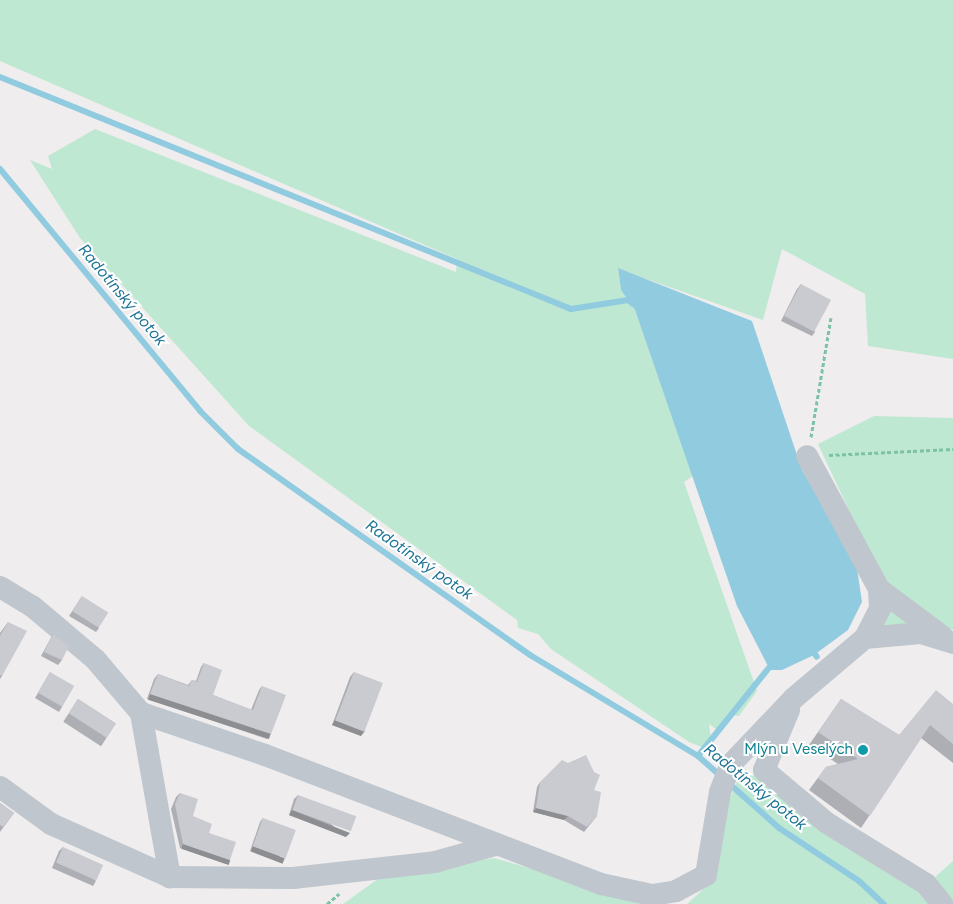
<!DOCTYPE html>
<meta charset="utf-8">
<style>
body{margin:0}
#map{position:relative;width:953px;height:904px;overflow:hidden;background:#efeded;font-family:Figtree,sans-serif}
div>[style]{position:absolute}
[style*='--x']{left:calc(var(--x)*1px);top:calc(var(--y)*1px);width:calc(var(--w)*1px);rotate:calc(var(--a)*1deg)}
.green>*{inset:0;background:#bfe8d2}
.water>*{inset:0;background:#91cbe0}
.stream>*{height:6px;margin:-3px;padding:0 3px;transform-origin:3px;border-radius:3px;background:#91cbe0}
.path>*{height:3px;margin-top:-1.5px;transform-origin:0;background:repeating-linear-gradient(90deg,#7cc2a4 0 4px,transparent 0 6.5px)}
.minor>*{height:22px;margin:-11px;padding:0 11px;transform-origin:11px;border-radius:11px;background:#bfc6cd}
.wall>*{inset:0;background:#aeafb4;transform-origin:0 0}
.shaded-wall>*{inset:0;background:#8d8e92;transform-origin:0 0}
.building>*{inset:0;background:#cacbd1;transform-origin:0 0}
.dots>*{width:14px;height:14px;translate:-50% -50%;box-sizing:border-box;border:2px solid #fff;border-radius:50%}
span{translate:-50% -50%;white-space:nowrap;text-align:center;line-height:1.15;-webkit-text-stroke:4px #fff;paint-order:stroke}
.culture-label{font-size:15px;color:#0d838f}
.right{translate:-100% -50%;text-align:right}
.water-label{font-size:16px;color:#1d7495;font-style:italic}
</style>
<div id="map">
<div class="green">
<div style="clip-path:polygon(0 0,953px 0,953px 359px,868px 346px,865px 294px,782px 249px,763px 320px,618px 269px,621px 290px,635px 310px,693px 476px,684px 482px,757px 691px,739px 716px,730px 715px,716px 729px,709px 724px,712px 747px,709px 750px,689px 742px,551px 649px,538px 634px,518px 628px,517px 620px,249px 426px,80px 238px,30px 160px,52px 169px,48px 156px,95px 129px,456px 272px,457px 259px,0 61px)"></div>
<div style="clip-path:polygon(874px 416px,953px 418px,953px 630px,936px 624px,878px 633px,888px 594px,818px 444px)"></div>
<div style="clip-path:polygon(743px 767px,850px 849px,934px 878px,953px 861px,953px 904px,687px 904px,717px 877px,726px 808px)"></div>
<div style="clip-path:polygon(494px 858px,653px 903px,658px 904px,343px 904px,382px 876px)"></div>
</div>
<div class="water">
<div style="clip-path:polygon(618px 268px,752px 321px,802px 470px,856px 562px,862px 602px,848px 630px,814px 655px,782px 670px,770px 670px,737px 606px,635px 310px,621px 290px)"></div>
</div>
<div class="stream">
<div style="--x:0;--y:77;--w:616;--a:22.11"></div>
<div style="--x:571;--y:309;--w:58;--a:-9"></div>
<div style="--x:628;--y:300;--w:6;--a:39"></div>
<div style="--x:0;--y:169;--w:314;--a:50.4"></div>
<div style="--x:200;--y:411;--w:54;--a:45"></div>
<div style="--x:238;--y:449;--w:357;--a:35.2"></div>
<div style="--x:530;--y:655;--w:196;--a:31"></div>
<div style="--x:698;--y:756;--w:108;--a:41.6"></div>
<div style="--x:779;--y:828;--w:96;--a:33.5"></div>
<div style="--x:859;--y:881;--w:34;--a:43"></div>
<div style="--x:810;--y:648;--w:11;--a:52"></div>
<div style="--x:698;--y:756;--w:118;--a:-51.2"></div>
</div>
<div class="path">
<div style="--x:811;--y:437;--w:121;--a:-80.5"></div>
<div style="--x:829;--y:455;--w:124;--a:-2.8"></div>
<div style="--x:327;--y:904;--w:16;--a:-40"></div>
</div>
<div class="minor">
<div style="--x:0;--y:587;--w:37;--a:31"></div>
<div style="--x:32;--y:606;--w:82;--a:40.1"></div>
<div style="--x:95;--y:659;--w:71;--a:49.6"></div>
<div style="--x:141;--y:713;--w:167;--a:80"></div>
<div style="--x:170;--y:877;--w:130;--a:-156"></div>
<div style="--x:51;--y:824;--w:63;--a:-144"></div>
<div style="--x:879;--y:589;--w:79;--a:36.7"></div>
<div style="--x:865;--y:638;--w:56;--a:-5.1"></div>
<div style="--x:921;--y:633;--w:34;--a:17"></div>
<div style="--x:789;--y:710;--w:65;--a:112.6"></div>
<div style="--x:764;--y:770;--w:82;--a:40.1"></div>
<div style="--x:827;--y:823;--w:116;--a:31.6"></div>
<div style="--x:926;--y:884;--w:26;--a:51"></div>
<div style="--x:141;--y:713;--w:131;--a:18.7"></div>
<div style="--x:265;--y:755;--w:360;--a:21"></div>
<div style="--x:601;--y:884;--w:52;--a:12.2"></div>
<div style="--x:652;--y:895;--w:24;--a:-9"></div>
<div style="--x:676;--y:891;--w:34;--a:-28"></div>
<div style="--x:706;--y:875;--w:84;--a:-80.4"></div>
<div style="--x:720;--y:792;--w:30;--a:-69"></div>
<div style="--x:731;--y:764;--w:91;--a:-46.3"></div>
<div style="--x:794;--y:698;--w:93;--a:-40.2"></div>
<div style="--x:865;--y:638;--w:34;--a:-63"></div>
<div style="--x:880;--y:608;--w:19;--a:-93"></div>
<div style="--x:879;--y:589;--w:151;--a:-118.4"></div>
<div style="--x:170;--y:877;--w:123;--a:0.5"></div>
<div style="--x:293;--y:878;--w:143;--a:-6.4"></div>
<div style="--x:435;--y:862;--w:59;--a:-15.7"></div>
</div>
<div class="wall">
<div style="clip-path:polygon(801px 284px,815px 332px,812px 336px,781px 321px,797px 289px)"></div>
<div style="clip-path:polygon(82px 596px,99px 628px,96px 632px,69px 616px)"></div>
<div style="clip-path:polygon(8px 622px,2px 676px,0 679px,0 633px)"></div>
<div style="clip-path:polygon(53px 634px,62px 660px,58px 665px,41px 656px)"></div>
<div style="clip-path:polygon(204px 663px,213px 695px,251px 710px,259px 690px,262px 686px,271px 734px,267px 739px,147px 699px,154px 679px,158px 674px,188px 685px,192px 680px,196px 681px,201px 667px)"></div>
<div style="clip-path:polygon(50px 672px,62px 707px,59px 712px,35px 698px)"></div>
<div style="clip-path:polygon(354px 672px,361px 736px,332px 725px,350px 677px)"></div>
<div style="left:78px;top:699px;width:45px;height:27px;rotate:33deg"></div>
<div style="clip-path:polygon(841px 699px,899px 735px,953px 704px,953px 763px,921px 738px,861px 828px,809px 790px,826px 767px,838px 764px,809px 745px)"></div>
<div style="clip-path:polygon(540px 782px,594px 790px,597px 816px,584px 832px,564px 820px,533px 812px,537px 787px)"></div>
<div style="clip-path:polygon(180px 793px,193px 816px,209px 833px,230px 860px,226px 864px,180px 848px,171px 809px,176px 797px)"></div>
<div style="clip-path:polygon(298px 795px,346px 837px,289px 815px,294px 799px)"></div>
<div style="clip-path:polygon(0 803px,14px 813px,0 832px)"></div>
<div style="clip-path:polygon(263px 818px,282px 863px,250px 851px,260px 822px)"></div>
<div style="clip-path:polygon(63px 847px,96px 881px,93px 886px,52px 868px,59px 851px)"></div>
</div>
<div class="shaded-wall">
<div style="left:150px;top:694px;width:127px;height:6px;rotate:18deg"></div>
<div style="clip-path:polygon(335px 720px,365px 731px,361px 736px,332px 725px)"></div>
<div style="clip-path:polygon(536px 808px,568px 816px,564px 820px,533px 812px)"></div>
<div style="clip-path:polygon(292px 810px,350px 833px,346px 837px,289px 815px)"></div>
<div style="left:183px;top:844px;width:50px;height:5px;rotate:19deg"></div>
<div style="left:253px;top:846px;width:34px;height:6px;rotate:21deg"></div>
</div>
<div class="building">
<div style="left:801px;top:284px;width:34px;height:36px;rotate:28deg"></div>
<div style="left:82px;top:596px;width:31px;height:18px;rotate:32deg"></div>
<div style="clip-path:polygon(8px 622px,27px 631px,2px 676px,0 675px,0 636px)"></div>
<div style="clip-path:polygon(53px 634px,69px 646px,62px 660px,44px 652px)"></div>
<div style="clip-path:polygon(204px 663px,222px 670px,213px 695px,253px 710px,262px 686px,286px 695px,271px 734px,150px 694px,158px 674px,189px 686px,192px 680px,197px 682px)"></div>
<div style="left:50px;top:672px;width:28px;height:24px;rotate:30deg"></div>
<div style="left:354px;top:672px;width:31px;height:52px;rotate:21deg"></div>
<div style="clip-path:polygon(936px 690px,953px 704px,953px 744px,930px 725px,870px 816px,818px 778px,826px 767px,858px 759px,818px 732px,841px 699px,899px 735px)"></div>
<div style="left:78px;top:699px;width:45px;height:17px;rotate:33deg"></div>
<div style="clip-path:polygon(586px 755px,594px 772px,600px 775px,594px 790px,601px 792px,597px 816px,587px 827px,568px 816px,536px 808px,540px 782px,562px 760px,568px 763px)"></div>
<div style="clip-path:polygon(180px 793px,198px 799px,193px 816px,212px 824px,209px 833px,236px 842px,230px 860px,183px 844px,175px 804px)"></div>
<div style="left:298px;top:795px;width:62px;height:16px;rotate:20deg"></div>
<div style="clip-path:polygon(0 803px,14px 813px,3px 827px,0 825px)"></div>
<div style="left:263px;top:818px;width:35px;height:30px;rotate:20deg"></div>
<div style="left:63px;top:847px;width:44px;height:17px;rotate:24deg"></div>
</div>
<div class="dots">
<div style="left:863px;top:750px;background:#0f9aa8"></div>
</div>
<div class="culture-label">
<span class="right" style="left:853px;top:750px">Mlýn u Veselých</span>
</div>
<div class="water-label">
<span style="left:122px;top:295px;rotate:50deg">Radotínský potok</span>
<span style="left:419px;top:560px;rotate:35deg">Radotínský potok</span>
<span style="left:755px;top:787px;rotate:39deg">Radotínský potok</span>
</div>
</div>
